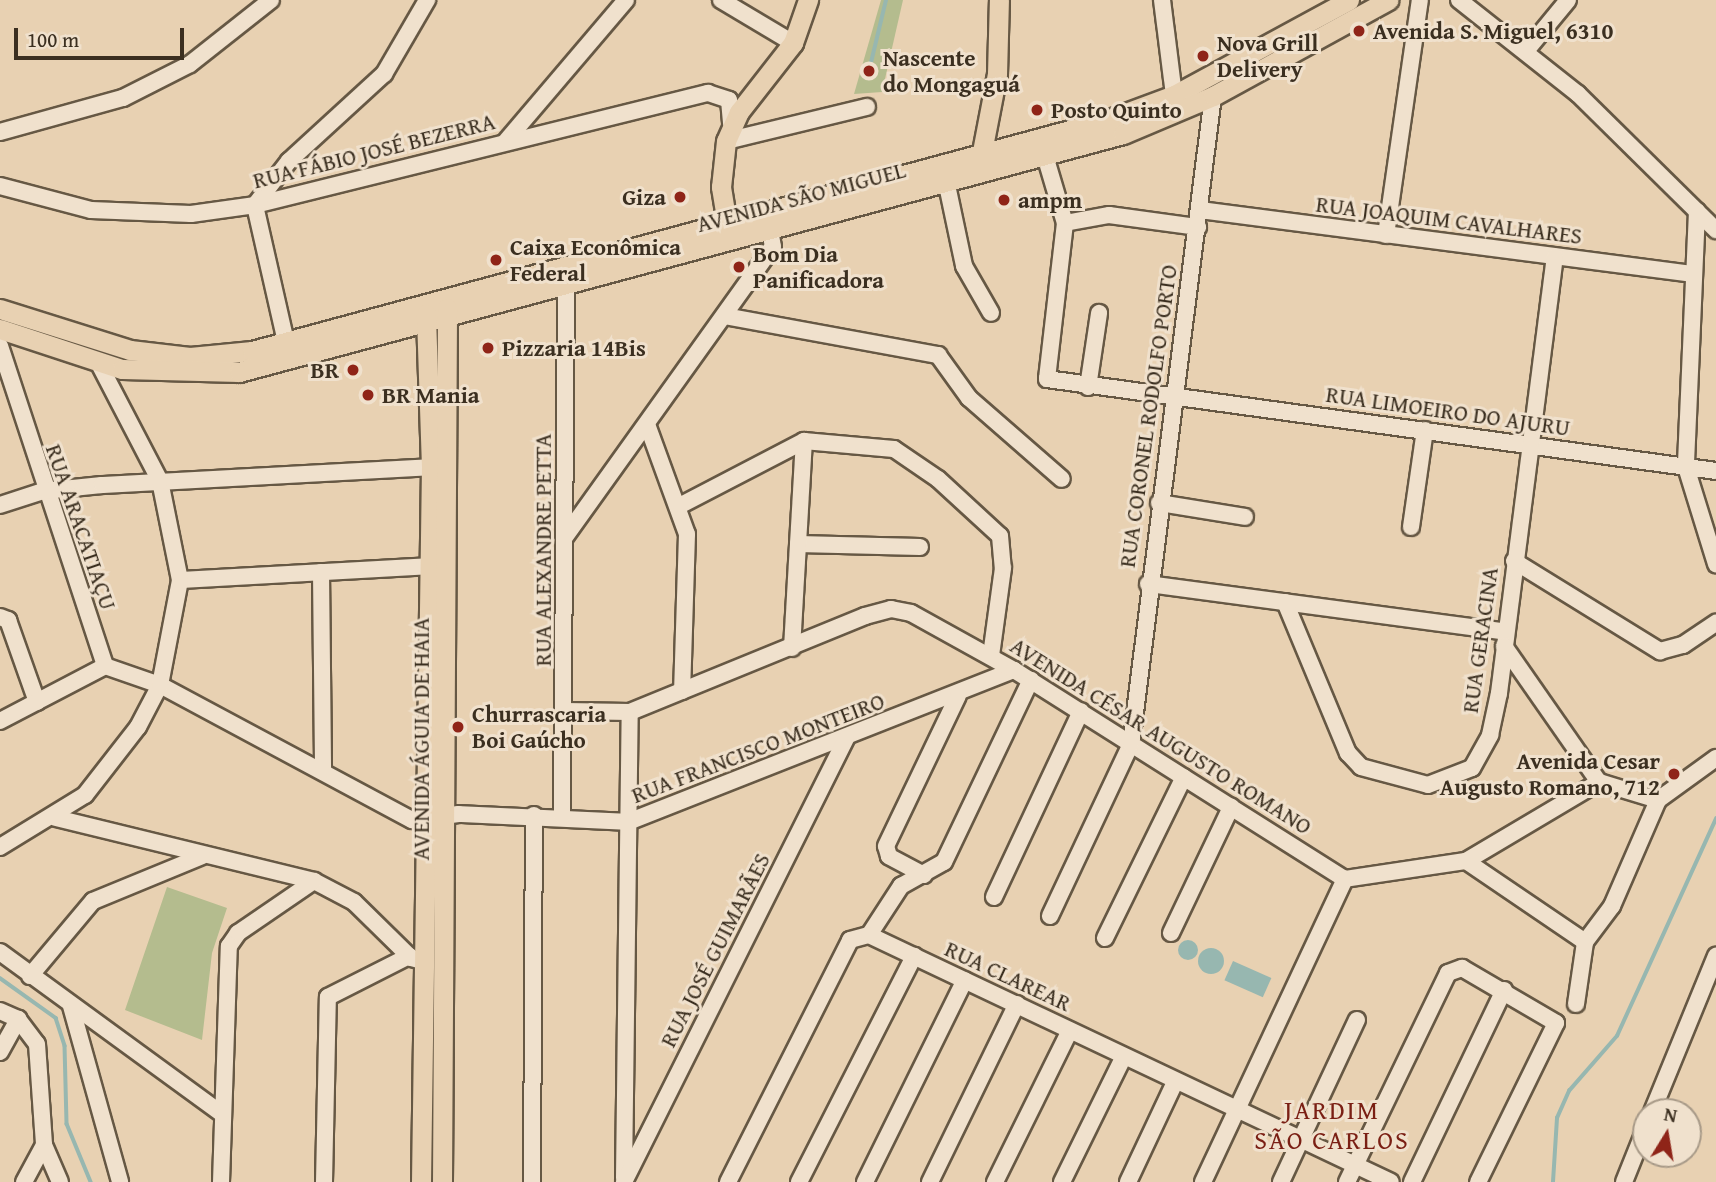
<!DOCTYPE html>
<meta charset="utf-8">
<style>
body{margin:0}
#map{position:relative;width:1716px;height:1182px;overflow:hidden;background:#e8d1b2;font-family:"Gentium Book Plus",serif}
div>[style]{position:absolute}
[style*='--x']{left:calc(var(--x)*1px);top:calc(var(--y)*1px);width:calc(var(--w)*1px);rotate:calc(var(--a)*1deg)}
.green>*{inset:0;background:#b4bc8e}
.water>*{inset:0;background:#97b7b0;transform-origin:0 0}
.round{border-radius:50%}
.stream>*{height:3.5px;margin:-1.75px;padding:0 1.75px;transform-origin:1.75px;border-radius:1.75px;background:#97b7b0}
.roads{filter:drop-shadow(2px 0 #665844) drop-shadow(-2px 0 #665844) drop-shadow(0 2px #665844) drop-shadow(0 -2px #665844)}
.minor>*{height:16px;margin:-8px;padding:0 8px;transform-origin:8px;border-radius:8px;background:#f0e1cd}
.major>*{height:19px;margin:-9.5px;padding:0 9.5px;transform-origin:9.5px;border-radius:9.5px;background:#e8d1b2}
.dots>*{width:19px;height:19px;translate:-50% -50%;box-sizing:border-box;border:4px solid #f0e1cd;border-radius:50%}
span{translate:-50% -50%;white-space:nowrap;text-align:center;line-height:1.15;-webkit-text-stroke:6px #f0e1cd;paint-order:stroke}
.poi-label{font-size:23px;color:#3b2f20;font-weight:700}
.left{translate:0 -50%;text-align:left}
.right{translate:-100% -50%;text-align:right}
.street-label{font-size:23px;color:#3b2f20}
.quarter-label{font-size:26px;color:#7a1f14;letter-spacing:2px}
.north{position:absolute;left:1632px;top:1098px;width:70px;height:70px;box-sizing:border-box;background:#f0e1cd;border:2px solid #a89a88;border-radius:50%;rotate:11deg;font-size:19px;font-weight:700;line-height:28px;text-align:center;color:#3b2f20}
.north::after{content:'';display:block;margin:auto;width:24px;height:32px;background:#8f2418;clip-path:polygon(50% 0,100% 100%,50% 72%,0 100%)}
.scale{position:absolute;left:14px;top:28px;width:170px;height:32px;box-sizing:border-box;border:4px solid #3b2f20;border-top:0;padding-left:9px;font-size:21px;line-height:24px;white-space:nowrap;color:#3b2f20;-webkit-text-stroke:5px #f0e1cd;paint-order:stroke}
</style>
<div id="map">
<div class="green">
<div style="clip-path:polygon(881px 0,903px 0,882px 92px,854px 94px)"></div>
<div style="clip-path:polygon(167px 887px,227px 908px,212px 953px,202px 1040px,125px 1010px)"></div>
</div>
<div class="water">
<div class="round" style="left:1178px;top:940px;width:20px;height:20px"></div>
<div class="round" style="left:1198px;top:948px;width:26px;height:26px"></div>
<div style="left:1233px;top:961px;width:42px;height:21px;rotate:24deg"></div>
</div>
<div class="stream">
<div style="--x:869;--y:71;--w:73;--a:-76.5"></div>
<div style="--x:0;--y:978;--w:69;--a:35.5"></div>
<div style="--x:56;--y:1018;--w:29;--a:72"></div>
<div style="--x:65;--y:1046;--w:78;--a:88.5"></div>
<div style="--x:67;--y:1124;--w:63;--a:67.5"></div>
<div style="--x:1553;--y:1182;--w:64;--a:-86.4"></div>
<div style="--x:1557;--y:1118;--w:30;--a:-66"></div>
<div style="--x:1569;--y:1091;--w:73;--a:-48.9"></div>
<div style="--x:1617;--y:1036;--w:239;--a:-65.5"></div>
</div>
<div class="roads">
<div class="minor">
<div style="--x:721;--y:0;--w:84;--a:30.8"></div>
<div style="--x:1162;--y:0;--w:96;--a:82.8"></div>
<div style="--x:1459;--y:0;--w:152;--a:38.3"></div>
<div style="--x:1578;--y:94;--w:194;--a:44.6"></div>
<div style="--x:1526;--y:51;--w:66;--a:-50.5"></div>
<div style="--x:0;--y:132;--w:128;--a:-15.5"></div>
<div style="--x:123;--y:98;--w:75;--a:-26.9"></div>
<div style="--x:190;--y:64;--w:103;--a:-38.3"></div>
<div style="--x:506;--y:141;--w:185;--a:-49.6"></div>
<div style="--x:726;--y:141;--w:145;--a:-13.6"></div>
<div style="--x:1046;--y:159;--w:67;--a:73.5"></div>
<div style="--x:1065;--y:223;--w:157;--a:96.6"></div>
<div style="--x:1047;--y:379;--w:675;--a:7.83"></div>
<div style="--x:947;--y:185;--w:83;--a:78.1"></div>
<div style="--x:964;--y:266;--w:54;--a:60.1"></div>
<div style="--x:0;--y:186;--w:94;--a:14.8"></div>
<div style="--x:91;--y:210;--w:100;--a:2.3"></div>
<div style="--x:191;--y:214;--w:65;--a:-8"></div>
<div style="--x:255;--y:205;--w:467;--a:-13.9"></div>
<div style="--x:708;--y:93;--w:22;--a:18"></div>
<div style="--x:729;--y:100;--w:24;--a:85"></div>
<div style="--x:1200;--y:210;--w:496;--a:7.4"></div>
<div style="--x:1697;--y:211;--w:256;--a:92.5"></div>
<div style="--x:1686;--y:467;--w:102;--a:72.8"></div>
<div style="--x:1065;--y:223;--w:45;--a:-10.3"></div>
<div style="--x:1109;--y:215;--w:90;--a:7.7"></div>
<div style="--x:1386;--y:235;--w:237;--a:-81.8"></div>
<div style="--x:725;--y:316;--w:217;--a:10.4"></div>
<div style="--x:938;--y:355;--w:53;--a:54.2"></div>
<div style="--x:969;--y:398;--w:123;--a:41.1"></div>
<div style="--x:286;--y:342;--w:140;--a:-102.8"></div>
<div style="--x:255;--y:205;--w:56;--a:-52.3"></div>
<div style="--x:289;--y:161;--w:129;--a:-42.5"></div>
<div style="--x:384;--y:74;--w:86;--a:-59.8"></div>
<div style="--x:0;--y:346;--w:337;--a:71.8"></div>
<div style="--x:105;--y:666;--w:58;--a:19.1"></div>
<div style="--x:160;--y:685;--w:286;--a:28.2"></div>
<div style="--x:412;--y:820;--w:47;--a:-7.3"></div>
<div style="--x:459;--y:814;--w:169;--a:2.7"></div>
<div style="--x:628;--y:822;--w:415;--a:-21.5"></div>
<div style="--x:1088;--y:387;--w:75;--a:-81.5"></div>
<div style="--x:648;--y:427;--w:114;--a:70"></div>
<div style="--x:687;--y:534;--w:157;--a:91.8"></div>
<div style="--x:1159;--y:503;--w:87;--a:9.2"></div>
<div style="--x:0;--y:505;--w:45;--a:-18"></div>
<div style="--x:43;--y:491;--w:59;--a:-5.8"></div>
<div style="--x:102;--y:485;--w:329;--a:-3.1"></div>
<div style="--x:681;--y:505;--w:139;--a:-27.5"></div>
<div style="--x:804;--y:441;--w:90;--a:5.1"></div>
<div style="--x:894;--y:449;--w:53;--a:34.3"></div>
<div style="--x:938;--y:479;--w:84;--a:42.6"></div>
<div style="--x:1000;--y:536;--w:32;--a:85"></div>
<div style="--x:1003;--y:568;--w:89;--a:97.8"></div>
<div style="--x:1411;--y:527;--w:98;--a:-81.8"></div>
<div style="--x:565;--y:537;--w:357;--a:-54.4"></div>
<div style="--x:773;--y:247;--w:17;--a:-100"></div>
<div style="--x:798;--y:544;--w:122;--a:1.4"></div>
<div style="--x:1514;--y:561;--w:172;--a:31.7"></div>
<div style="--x:1660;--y:651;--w:24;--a:-15"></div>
<div style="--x:1683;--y:645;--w:40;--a:-34"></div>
<div style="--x:321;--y:572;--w:198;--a:89.4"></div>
<div style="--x:180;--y:580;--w:249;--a:-3.2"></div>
<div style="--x:1148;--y:584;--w:361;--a:7.6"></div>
<div style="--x:1285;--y:602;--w:164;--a:67.4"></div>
<div style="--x:1348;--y:753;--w:19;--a:47"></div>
<div style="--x:1361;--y:767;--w:69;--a:15"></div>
<div style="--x:1428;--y:785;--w:47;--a:-21.1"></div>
<div style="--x:1472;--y:768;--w:38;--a:-61"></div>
<div style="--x:1490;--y:735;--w:43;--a:-77.9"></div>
<div style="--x:1499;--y:693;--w:440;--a:-82.7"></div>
<div style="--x:0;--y:617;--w:9;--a:21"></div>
<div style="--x:8;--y:620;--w:87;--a:70.5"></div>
<div style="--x:1504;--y:646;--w:166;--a:55.1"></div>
<div style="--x:792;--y:648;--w:207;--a:-86.7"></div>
<div style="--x:565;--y:711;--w:65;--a:0.9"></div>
<div style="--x:630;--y:712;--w:254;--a:-22.2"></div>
<div style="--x:865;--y:616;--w:27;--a:-15"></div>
<div style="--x:891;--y:609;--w:20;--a:11"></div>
<div style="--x:911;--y:613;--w:118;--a:29"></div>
<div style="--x:1014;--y:670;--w:391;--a:32.3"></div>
<div style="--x:1345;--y:879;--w:122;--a:-8.5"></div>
<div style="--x:1466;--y:861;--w:155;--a:-30.7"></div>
<div style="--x:1599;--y:782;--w:62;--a:17"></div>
<div style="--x:1658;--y:800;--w:72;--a:-35.9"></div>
<div style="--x:0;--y:721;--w:119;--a:-27.6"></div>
<div style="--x:562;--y:816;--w:531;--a:-89.57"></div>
<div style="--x:56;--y:818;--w:266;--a:13.7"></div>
<div style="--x:314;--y:881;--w:45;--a:27.7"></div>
<div style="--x:354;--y:902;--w:80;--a:44.5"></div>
<div style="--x:411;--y:958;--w:12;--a:14"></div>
<div style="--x:0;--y:847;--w:100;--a:-31.5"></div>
<div style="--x:85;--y:795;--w:86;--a:-52.1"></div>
<div style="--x:138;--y:727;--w:47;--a:-62.4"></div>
<div style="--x:160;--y:685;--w:107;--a:-79.2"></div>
<div style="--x:180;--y:580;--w:101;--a:-101.4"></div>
<div style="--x:160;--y:481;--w:134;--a:-117.5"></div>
<div style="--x:1466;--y:861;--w:144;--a:34.2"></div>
<div style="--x:924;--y:875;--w:40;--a:-152"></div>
<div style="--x:889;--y:856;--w:10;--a:-107"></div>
<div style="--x:886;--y:846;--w:166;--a:-64.4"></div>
<div style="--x:994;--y:897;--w:205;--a:-64.9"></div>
<div style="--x:1050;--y:916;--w:190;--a:-64.8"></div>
<div style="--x:1131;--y:744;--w:653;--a:-82.79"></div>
<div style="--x:1171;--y:933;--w:140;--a:-64.5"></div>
<div style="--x:869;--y:935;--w:59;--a:-56.9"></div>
<div style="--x:901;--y:886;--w:49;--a:-29.2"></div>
<div style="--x:944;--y:862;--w:202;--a:-64.5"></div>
<div style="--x:1105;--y:938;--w:179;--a:-63.9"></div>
<div style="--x:1585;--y:942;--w:45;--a:-53.1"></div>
<div style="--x:1612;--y:906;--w:116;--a:-66.5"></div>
<div style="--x:0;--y:952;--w:273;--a:36.1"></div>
<div style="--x:30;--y:976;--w:98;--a:-50"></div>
<div style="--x:93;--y:901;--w:118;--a:-22.4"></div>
<div style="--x:1576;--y:1004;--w:63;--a:-81.7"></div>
<div style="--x:71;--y:1006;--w:183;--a:74.4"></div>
<div style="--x:0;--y:1011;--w:20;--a:24"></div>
<div style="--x:18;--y:1019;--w:31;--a:53"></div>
<div style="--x:37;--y:1044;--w:101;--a:86"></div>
<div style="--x:44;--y:1145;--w:40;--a:66.6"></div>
<div style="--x:0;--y:1052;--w:38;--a:-61"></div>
<div style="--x:1652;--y:1112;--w:169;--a:-67.7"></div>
<div style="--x:624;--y:1178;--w:466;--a:-89.3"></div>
<div style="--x:24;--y:1182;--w:42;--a:-61.6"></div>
<div style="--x:221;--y:1182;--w:236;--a:-88.1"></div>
<div style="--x:229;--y:946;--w:16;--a:-55"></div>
<div style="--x:238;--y:933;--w:92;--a:-34.4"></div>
<div style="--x:324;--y:1182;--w:185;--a:-88.8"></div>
<div style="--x:328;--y:997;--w:91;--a:-26.8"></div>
<div style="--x:532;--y:1182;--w:367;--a:-89.7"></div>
<div style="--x:624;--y:1182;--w:496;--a:-63.4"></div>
<div style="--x:728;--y:1182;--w:271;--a:-63.2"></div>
<div style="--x:850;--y:940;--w:20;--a:-15"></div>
<div style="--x:869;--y:935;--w:577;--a:25.32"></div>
<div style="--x:799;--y:1182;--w:254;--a:-63"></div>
<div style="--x:865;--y:1182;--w:225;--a:-63.7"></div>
<div style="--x:930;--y:1182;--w:198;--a:-64"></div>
<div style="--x:995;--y:1182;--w:169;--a:-63.7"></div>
<div style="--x:1062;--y:1182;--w:140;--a:-63.8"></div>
<div style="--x:1128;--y:1182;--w:110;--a:-64.8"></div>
<div style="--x:1203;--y:1182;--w:335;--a:-64.9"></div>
<div style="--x:1281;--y:1182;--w:179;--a:-64.9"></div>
<div style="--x:1347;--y:1182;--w:232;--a:-64.2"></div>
<div style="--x:1448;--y:973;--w:15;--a:-20"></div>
<div style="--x:1462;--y:968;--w:109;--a:30.3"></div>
<div style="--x:1556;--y:1023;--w:177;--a:116.1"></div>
<div style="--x:1412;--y:1182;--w:213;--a:-64.4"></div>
<div style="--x:1624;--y:1182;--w:59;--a:-68.2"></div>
</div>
<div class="major">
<div style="--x:980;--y:162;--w:90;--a:-79.1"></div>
<div style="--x:997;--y:74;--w:74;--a:-88.5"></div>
<div style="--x:729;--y:236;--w:50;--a:-99.3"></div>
<div style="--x:721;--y:187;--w:46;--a:-83.8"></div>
<div style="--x:726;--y:141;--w:32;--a:-66"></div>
<div style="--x:739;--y:112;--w:88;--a:-52"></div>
<div style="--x:793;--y:43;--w:46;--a:-70.8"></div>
<div style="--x:0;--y:309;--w:136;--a:17.5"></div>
<div style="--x:130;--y:350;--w:60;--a:6.7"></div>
<div style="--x:190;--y:357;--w:62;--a:-5.5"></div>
<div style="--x:252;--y:351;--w:886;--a:-15.12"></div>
<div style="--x:1107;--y:120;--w:72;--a:-20.5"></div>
<div style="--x:1174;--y:95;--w:199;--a:-28.5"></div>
<div style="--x:0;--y:329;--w:128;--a:18.2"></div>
<div style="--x:122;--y:369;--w:117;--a:1.5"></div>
<div style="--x:239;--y:372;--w:915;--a:-15.07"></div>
<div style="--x:1123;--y:134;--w:98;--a:-22.9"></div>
<div style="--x:1213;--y:96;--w:200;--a:-28.7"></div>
<div style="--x:421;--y:1182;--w:715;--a:-89.2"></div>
<div style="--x:431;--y:467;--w:153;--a:-91.9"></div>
<div style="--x:442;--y:1182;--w:874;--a:-89.67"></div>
</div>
</div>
<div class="dots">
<div style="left:1359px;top:31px;background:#8f2418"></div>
<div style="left:1203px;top:56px;background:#8f2418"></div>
<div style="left:869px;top:71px;background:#8f2418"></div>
<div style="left:1037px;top:110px;background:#8f2418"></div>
<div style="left:680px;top:197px;background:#8f2418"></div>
<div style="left:1004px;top:200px;background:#8f2418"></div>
<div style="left:496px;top:260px;background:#8f2418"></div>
<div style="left:739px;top:267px;background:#8f2418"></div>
<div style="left:488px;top:348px;background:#8f2418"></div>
<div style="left:353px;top:370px;background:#8f2418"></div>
<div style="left:368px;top:395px;background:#8f2418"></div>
<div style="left:458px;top:727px;background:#8f2418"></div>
<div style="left:1674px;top:774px;background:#8f2418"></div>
</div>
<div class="poi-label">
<span class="left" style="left:1373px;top:31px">Avenida S. Miguel, 6310</span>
<span class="left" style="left:1217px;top:56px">Nova Grill<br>Delivery</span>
<span class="left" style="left:883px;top:71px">Nascente<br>do Mongaguá</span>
<span class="left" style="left:1051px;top:110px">Posto Quinto</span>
<span class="right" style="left:666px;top:197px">Giza</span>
<span class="left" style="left:1018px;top:200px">ampm</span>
<span class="left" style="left:510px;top:260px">Caixa Econômica<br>Federal</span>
<span class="left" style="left:753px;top:267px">Bom Dia<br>Panificadora</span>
<span class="left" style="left:502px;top:348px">Pizzaria 14Bis</span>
<span class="right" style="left:339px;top:370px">BR</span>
<span class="left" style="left:382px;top:395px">BR Mania</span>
<span class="left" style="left:472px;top:727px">Churrascaria<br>Boi Gaúcho</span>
<span class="right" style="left:1660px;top:774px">Avenida Cesar<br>Augusto Romano, 712</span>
</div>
<div class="street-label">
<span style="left:374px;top:151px;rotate:-14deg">RUA FÁBIO JOSÉ BEZERRA</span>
<span style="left:801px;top:197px;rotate:-15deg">AVENIDA SÃO MIGUEL</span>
<span style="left:1449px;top:220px;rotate:7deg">RUA JOAQUIM CAVALHARES</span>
<span style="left:1448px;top:411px;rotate:8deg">RUA LIMOEIRO DO AJURU</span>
<span style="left:1148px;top:416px;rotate:-82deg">RUA CORONEL RODOLFO PORTO</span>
<span style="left:81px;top:527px;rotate:71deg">RUA ARACATIAÇU</span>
<span style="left:543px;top:550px;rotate:-90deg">RUA ALEXANDRE PETTA</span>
<span style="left:1480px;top:640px;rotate:-82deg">RUA GERACINA</span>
<span style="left:1161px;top:736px;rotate:32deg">AVENIDA CÉSAR AUGUSTO ROMANO</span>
<span style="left:421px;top:739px;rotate:-90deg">AVENIDA ÁGUIA DE HAIA</span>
<span style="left:758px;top:748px;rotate:-21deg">RUA FRANCISCO MONTEIRO</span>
<span style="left:715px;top:950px;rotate:-63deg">RUA JOSÉ GUIMARÃES</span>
<span style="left:1008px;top:976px;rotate:25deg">RUA CLAREAR</span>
</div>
<div class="quarter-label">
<span style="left:1332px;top:1125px">JARDIM<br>SÃO CARLOS</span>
</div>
<div class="north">N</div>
<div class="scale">100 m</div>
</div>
